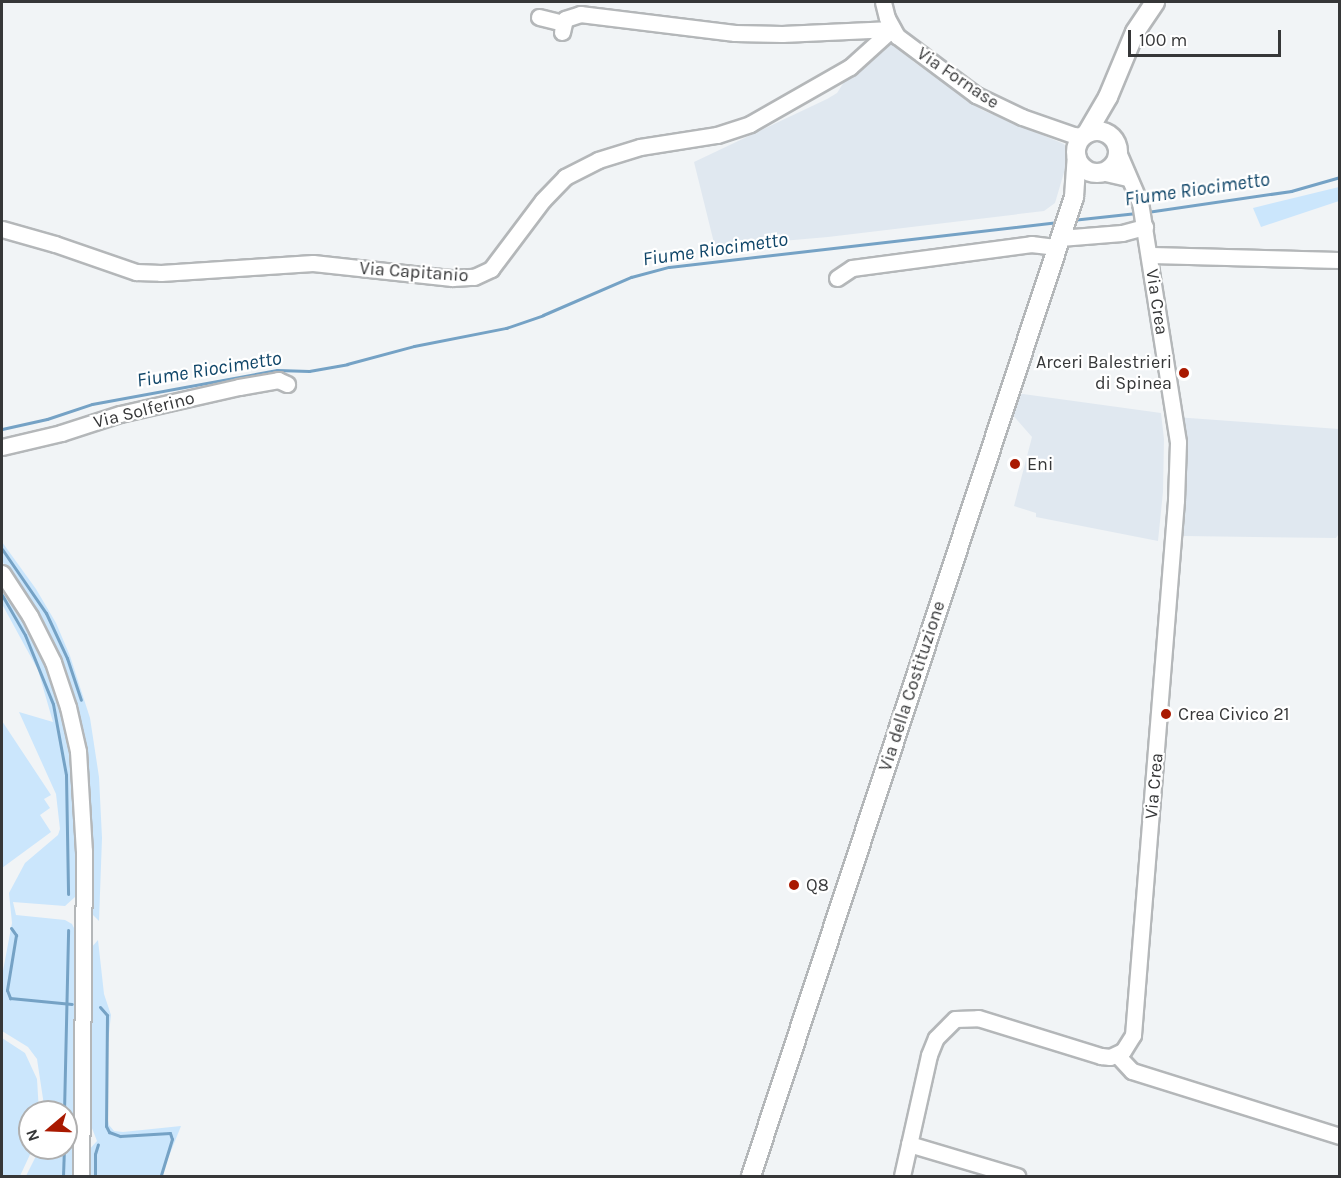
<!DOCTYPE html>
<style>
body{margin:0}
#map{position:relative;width:1341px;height:1178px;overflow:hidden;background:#f1f4f6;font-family:Karla,sans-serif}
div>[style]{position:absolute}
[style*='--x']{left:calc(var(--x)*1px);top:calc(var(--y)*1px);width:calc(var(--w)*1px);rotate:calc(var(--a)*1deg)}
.built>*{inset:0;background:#e0e8f0}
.green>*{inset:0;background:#cbe6fc}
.stream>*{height:3px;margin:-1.5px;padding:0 1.5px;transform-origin:1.5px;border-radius:1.5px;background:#75a2c5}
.roads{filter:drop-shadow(2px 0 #b4b7b9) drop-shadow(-2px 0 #b4b7b9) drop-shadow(0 2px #b4b7b9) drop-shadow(0 -2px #b4b7b9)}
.minor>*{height:15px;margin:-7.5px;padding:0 7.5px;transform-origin:7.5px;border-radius:7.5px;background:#fff}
.major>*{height:18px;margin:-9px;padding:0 9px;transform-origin:9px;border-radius:9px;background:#fff}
.major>.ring{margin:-9px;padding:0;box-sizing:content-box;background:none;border:18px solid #fff;border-radius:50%}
.dots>*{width:16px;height:16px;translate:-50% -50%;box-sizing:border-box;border:3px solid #fff;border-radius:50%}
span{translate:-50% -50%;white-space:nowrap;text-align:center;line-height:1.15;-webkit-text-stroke:4.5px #fff;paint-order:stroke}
.street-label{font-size:18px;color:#363738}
.poi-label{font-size:18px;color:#363738}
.right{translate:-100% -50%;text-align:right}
.left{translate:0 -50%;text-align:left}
.water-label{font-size:20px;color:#0f4568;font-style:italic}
.frame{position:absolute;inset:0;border:3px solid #363738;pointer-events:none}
.north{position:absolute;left:18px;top:1100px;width:60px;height:60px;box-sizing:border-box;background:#fff;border:2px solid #afafaf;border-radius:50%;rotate:251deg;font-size:16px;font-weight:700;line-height:24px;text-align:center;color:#363738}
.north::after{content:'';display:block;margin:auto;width:21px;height:27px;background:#a91900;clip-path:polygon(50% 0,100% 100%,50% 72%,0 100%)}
.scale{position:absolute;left:1128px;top:30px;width:153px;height:27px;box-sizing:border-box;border:3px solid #363738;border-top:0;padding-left:8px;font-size:18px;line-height:21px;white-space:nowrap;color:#363738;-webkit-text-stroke:4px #fff;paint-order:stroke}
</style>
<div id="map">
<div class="built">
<div style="clip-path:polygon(894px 42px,914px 62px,982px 110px,1064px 144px,1070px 152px,1055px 203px,1044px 211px,828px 237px,715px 247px,694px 162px,827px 99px,837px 93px,851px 71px,885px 43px)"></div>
<div style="clip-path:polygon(1023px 394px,1161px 413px,1164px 439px,1163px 492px,1158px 541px,1036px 517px,1036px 513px,1014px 506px,1032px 437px,1010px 412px,1017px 395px)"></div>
<div style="clip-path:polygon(1175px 417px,1339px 429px,1340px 532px,1336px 538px,1184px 536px,1173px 539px)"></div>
</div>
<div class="green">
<div style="clip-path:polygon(1339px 187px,1339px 201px,1261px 227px,1253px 208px)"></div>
<div style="clip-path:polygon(2px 542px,36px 589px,56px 623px,70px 656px,90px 718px,99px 777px,102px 838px,99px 921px,91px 913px,89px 783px,82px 731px,75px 702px,47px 630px,2px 561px)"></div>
<div style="clip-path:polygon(2px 585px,24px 620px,52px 680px,68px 740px,73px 770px,76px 839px,75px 897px,65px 906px,13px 902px,16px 915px,65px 920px,72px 924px,75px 930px,73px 1176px,26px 1176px,40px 1148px,66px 1148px,66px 1112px,45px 1112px,37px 1059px,28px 1047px,2px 1031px,2px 976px,12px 923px,9px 893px,25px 863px,58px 835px,60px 829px,56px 794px,19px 712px,53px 722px,38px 670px,2px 604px)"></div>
<div style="clip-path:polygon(2px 721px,51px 795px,44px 799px,50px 808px,40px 815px,51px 832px,2px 868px)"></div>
<div style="clip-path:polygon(98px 940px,104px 994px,111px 1015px,108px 1042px,106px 1110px,109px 1125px,114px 1131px,123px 1132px,181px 1126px,161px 1176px,88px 1176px,88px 1151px,97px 1141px,88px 1118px,91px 948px)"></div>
<div style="clip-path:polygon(2px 1038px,25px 1053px,37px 1079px,39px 1112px,30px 1112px,30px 1148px,33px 1148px,20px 1176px,2px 1176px)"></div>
</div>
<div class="stream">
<div style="--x:1147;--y:212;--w:146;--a:-8.3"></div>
<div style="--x:1291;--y:191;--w:51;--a:-15.9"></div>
<div style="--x:1072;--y:220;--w:65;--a:-6.1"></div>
<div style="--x:2;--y:429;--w:46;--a:-12.5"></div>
<div style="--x:47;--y:419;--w:47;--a:-18.4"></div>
<div style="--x:92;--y:404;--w:188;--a:-10.4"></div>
<div style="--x:277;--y:370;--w:32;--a:2"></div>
<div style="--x:309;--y:371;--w:39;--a:-10"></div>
<div style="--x:347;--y:364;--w:69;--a:-15"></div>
<div style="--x:414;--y:346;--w:94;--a:-11.1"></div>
<div style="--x:506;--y:328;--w:39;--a:-19"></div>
<div style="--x:543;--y:315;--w:96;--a:-23.4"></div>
<div style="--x:631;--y:277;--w:39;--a:-15"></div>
<div style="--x:669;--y:267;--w:394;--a:-6.6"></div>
<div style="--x:2;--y:549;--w:78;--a:55.5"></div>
<div style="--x:46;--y:613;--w:50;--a:65"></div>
<div style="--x:67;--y:658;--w:44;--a:71.6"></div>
<div style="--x:2;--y:595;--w:46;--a:60.1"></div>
<div style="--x:25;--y:635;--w:74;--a:67.9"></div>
<div style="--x:53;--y:704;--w:72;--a:79.6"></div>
<div style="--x:66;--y:775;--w:119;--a:89"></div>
<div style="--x:11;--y:928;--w:9;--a:54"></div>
<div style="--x:16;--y:935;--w:56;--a:99.3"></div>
<div style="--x:7;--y:990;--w:9;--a:69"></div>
<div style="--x:10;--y:998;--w:62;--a:5.5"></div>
<div style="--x:100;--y:1007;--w:11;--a:49"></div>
<div style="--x:107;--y:1015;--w:111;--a:90.5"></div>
<div style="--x:106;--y:1126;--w:7;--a:63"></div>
<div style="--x:109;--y:1132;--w:12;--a:20"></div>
<div style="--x:120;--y:1136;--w:50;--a:-3.4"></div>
<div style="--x:170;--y:1133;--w:6;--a:72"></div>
<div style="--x:172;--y:1139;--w:39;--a:107"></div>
<div style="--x:64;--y:1112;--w:182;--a:-88.7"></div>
<div style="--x:63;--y:1176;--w:28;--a:-88"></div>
<div style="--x:95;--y:1176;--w:22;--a:-90"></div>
<div style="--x:95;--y:1154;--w:10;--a:-73"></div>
</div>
<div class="roads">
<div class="minor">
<div style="--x:883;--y:2;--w:16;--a:76"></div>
<div style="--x:887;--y:18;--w:21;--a:61"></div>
<div style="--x:897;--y:36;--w:99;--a:36.8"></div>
<div style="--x:976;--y:95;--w:51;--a:25.6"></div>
<div style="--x:1022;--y:117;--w:54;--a:19.4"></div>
<div style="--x:1073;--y:135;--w:10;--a:6"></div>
<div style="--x:539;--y:17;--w:25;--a:14"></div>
<div style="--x:562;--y:32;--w:13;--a:-77"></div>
<div style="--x:565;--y:19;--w:16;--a:-18"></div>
<div style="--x:580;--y:14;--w:156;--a:7"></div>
<div style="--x:735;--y:33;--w:47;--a:1.2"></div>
<div style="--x:782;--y:34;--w:110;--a:-2.6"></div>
<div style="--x:1101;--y:172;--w:28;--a:13"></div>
<div style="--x:2;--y:229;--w:55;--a:15.8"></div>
<div style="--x:55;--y:244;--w:86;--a:19.1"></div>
<div style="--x:136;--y:272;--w:25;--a:2"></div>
<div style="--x:161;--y:273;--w:152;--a:-3.8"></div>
<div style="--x:313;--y:263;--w:140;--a:6.2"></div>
<div style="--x:452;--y:278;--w:22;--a:-3"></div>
<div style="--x:474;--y:277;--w:19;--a:-25"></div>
<div style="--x:491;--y:269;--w:86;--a:-53"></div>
<div style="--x:543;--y:200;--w:32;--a:-46"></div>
<div style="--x:565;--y:177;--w:37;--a:-27"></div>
<div style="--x:598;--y:160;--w:44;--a:-17.2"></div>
<div style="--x:640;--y:147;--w:78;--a:-8.9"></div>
<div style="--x:717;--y:135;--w:35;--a:-18"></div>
<div style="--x:750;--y:124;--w:115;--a:-29.7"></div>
<div style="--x:850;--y:67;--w:57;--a:-42.1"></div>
<div style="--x:1060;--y:238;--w:62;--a:-4.6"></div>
<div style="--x:1122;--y:233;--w:24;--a:-15"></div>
<div style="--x:1150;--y:255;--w:190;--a:1.5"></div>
<div style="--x:837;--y:278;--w:18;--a:-34"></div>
<div style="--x:852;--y:268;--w:181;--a:-7.6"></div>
<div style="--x:1031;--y:244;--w:26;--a:7"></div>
<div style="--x:2;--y:447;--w:61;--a:-13.3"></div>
<div style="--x:61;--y:433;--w:62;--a:-17.9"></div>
<div style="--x:120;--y:414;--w:122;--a:-12.8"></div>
<div style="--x:239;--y:387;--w:40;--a:-10"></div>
<div style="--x:278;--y:380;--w:10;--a:24"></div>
<div style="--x:2;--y:573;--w:51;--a:56.9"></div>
<div style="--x:30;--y:616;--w:51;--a:63.4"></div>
<div style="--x:53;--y:662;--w:47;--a:71.6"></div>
<div style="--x:68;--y:707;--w:45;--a:77.2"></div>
<div style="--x:78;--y:751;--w:100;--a:86.6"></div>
<div style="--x:84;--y:851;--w:325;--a:90.5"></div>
<div style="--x:1117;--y:1055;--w:22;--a:47"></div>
<div style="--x:1132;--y:1071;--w:218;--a:17.4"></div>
<div style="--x:909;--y:1144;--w:113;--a:16.5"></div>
<div style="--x:902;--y:1176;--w:124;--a:-77.4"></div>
<div style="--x:929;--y:1055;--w:18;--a:-68"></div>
<div style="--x:936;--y:1038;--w:27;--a:-45"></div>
<div style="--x:955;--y:1019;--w:23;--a:-2"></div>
<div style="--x:978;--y:1018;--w:129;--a:17.2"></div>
<div style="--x:1101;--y:1056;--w:9;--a:6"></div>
<div style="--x:1110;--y:1057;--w:14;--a:-25"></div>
<div style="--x:1123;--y:1051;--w:19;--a:-58"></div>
<div style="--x:1133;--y:1035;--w:537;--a:-85.4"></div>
<div style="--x:1176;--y:500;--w:58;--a:-88"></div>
<div style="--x:1178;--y:442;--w:242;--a:-99"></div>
<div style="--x:1140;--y:203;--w:56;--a:-113.3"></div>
</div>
<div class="major">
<div class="ring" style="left:1076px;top:131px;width:24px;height:24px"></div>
<div style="--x:1087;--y:133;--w:42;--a:-59.7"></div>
<div style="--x:1108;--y:97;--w:70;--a:-67.4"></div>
<div style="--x:1135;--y:32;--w:36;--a:-56"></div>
<div style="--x:751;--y:1176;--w:1031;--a:-71.74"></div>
<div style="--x:1074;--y:197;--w:39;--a:-86"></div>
</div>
</div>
<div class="dots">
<div style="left:1184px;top:373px;background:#a91900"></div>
<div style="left:1015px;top:464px;background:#a91900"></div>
<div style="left:1166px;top:714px;background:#a91900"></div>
<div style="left:794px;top:885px;background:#a91900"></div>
</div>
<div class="street-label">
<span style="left:958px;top:78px;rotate:34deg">Via Fornase</span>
<span style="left:414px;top:272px;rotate:4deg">Via Capitanio</span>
<span style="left:1157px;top:302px;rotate:81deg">Via Crea</span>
<span style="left:144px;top:410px;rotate:-14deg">Via Solferino</span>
<span style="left:912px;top:686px;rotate:-72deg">Via della Costituzione</span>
<span style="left:1154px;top:786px;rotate:-85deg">Via Crea</span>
</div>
<div class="poi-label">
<span class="right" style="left:1172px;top:373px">Arceri Balestrieri<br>di Spinea</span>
<span class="left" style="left:1027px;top:464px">Eni</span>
<span class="left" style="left:1178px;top:714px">Crea Civico 21</span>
<span class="left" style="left:806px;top:885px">Q8</span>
</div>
<div class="water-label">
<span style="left:1197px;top:189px;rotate:-8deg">Fiume Riocimetto</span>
<span style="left:715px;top:249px;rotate:-8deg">Fiume Riocimetto</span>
<span style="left:209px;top:369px;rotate:-9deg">Fiume Riocimetto</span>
</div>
<div class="frame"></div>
<div class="north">N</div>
<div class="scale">100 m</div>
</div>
